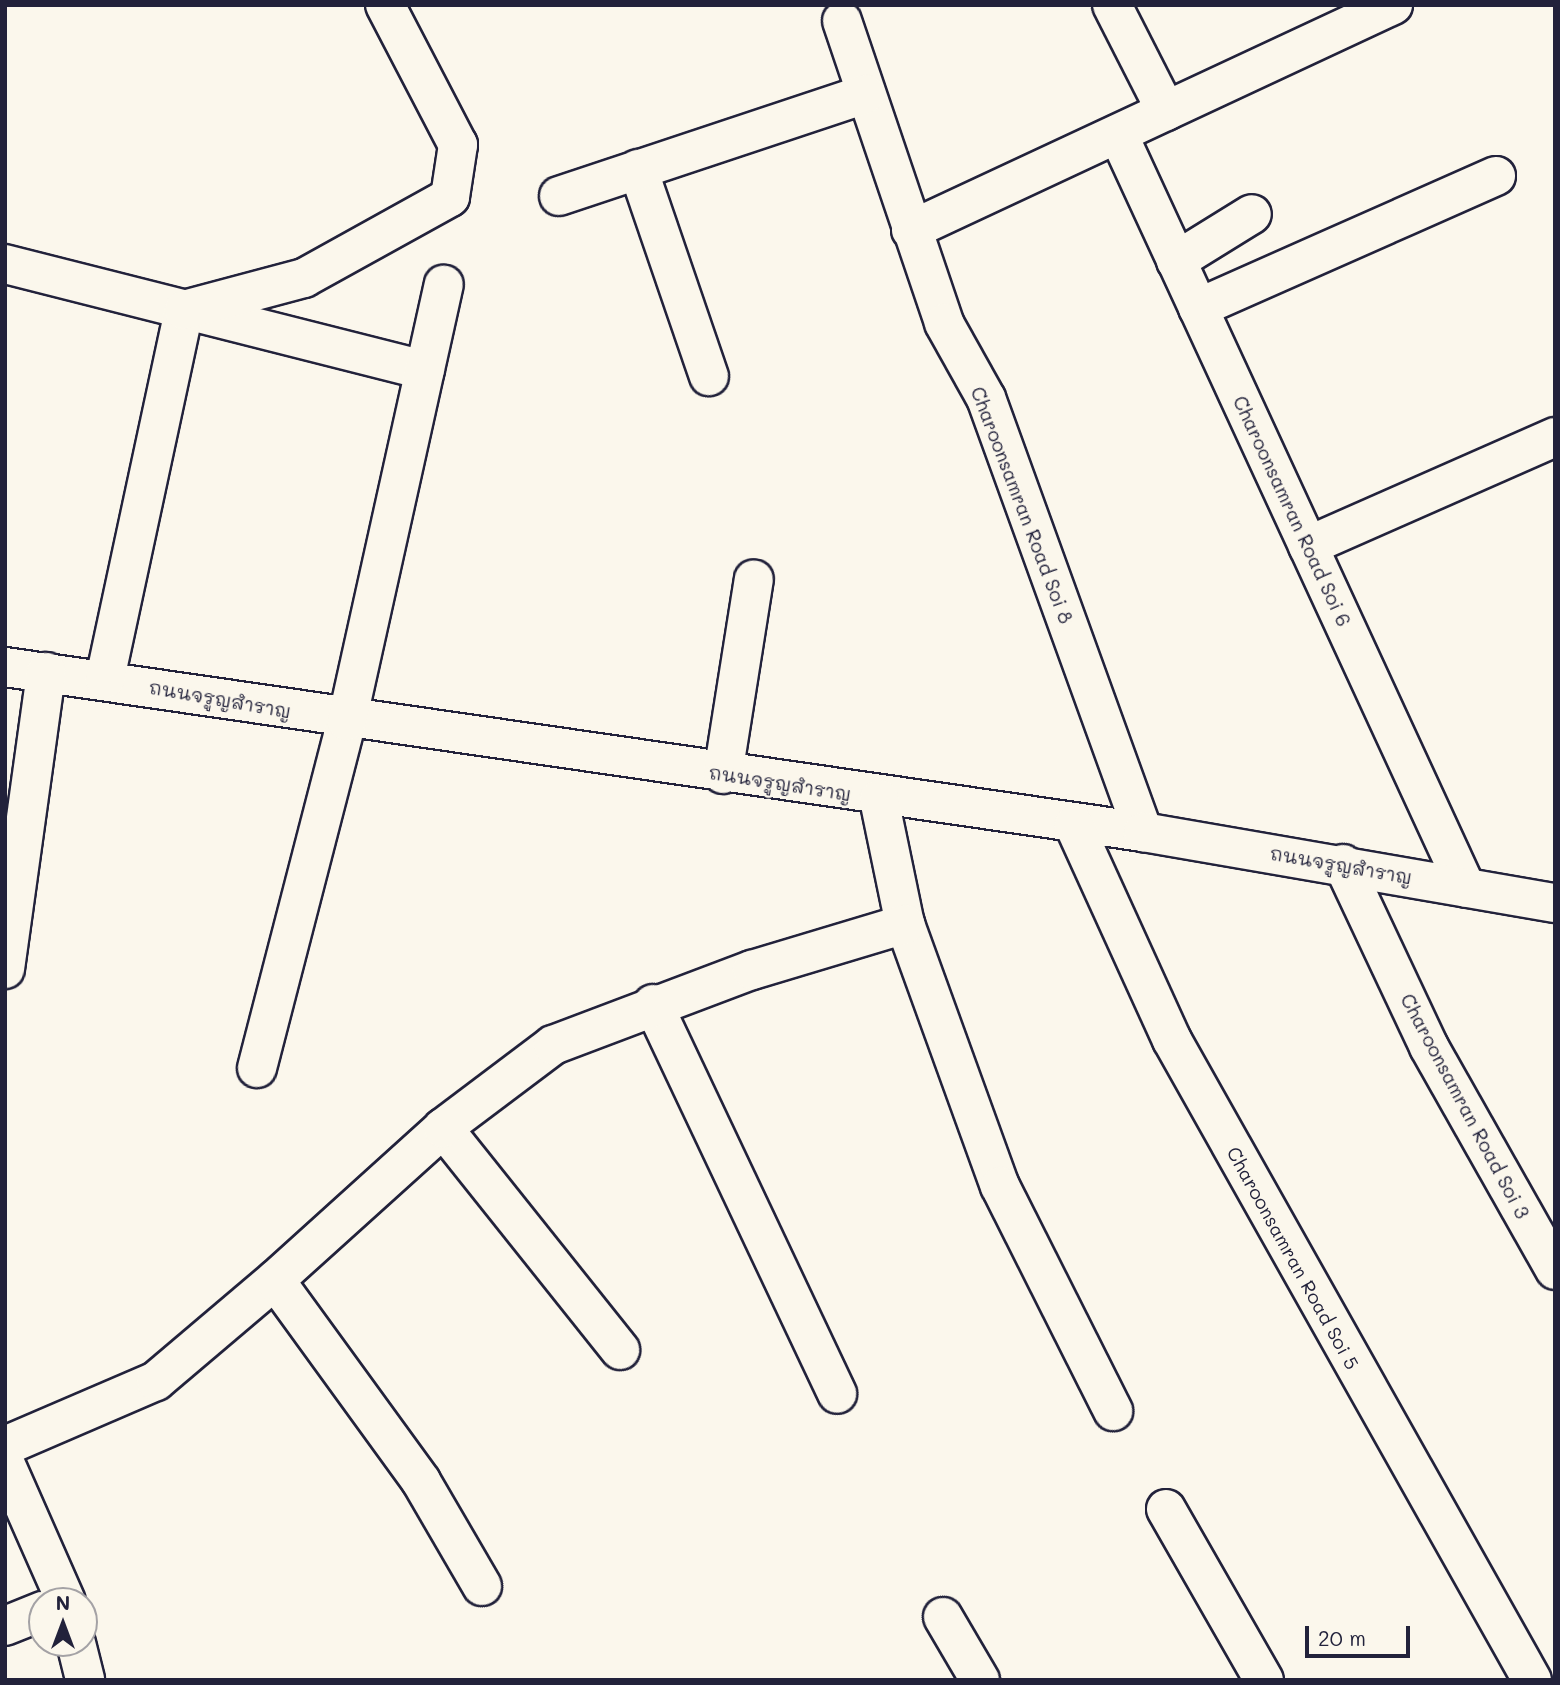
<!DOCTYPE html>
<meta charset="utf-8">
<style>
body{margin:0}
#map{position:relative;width:1560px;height:1685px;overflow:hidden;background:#fbf7ec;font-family:Mali,"Playpen Sans Thai",sans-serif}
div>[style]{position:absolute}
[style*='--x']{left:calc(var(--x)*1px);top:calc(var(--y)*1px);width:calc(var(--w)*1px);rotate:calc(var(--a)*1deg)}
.roads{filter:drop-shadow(2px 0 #22223b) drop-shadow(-2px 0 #22223b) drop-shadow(0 2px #22223b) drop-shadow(0 -2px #22223b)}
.minor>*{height:38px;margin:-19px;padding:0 19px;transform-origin:19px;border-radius:19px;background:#fbf7ec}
span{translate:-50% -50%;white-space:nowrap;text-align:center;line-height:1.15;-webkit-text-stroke:5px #fbf7ec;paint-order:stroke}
.street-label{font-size:19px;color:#22223b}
.frame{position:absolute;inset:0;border:7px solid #22223b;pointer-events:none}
.north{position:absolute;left:28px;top:1587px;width:70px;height:70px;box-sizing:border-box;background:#fbf7ec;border:2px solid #a4a2a5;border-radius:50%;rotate:0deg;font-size:19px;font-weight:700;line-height:28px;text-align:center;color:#22223b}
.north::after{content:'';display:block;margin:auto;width:24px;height:32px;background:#22223b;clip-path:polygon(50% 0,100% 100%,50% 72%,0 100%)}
.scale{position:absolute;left:1305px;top:1626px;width:105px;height:32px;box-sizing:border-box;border:4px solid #22223b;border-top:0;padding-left:9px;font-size:21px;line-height:24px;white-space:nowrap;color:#22223b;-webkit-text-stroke:5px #fbf7ec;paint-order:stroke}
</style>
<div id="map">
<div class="roads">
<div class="minor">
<div style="--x:1112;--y:5;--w:119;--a:63"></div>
<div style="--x:842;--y:21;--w:319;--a:71.3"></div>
<div style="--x:944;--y:323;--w:86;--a:60.8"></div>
<div style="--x:986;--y:398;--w:462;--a:70.1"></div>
<div style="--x:1118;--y:134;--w:830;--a:65.22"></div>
<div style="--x:638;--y:169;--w:219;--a:71.1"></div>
<div style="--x:559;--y:196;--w:323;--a:-18.4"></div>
<div style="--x:911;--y:230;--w:532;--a:-25.02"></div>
<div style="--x:1176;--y:261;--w:89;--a:-31.7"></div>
<div style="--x:5;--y:264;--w:433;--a:14.2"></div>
<div style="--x:1198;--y:308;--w:326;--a:-23.9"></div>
<div style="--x:1308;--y:546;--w:270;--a:-23.8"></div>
<div style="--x:5;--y:667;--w:1150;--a:8.25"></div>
<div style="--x:1143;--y:832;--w:418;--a:9.8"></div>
<div style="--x:105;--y:679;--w:377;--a:-77.9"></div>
<div style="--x:184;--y:310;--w:124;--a:-14.9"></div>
<div style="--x:304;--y:278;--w:167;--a:-29"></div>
<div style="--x:450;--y:197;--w:53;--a:-81.3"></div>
<div style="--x:458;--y:145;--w:158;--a:-117.5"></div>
<div style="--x:723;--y:774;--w:197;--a:-81"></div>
<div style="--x:879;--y:799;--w:128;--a:78.3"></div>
<div style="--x:905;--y:924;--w:279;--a:70.1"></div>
<div style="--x:1000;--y:1186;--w:252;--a:63.3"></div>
<div style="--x:1074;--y:825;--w:236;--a:65.5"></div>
<div style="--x:1172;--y:1040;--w:734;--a:60.64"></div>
<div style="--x:1343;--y:864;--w:202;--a:64.8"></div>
<div style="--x:1429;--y:1047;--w:256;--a:60.5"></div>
<div style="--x:5;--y:969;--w:300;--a:-82.1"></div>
<div style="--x:653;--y:1004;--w:431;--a:64.7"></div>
<div style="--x:257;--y:1068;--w:358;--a:-75.5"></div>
<div style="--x:347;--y:721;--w:447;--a:-77.5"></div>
<div style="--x:443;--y:1128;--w:284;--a:51.4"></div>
<div style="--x:5;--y:1446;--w:164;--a:-23.3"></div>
<div style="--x:156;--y:1381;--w:156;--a:-40.3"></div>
<div style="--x:5;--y:1463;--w:151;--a:66.2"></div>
<div style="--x:1166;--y:1509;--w:197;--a:60.2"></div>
<div style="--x:482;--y:1586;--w:121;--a:-120.2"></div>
<div style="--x:421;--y:1481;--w:248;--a:-126"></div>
<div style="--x:275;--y:1280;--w:227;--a:-42.1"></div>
<div style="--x:443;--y:1128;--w:138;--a:-37"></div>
<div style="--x:553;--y:1045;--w:213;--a:-20.7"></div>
<div style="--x:752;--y:970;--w:160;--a:-16.7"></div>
<div style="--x:943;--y:1617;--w:73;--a:59.6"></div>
<div style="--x:5;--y:1626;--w:40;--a:-22"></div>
<div style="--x:76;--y:1643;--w:38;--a:76"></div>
</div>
</div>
<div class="street-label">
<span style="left:1022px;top:505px;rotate:69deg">Charoonsamran Road Soi 8</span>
<span style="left:1292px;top:511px;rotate:65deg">Charoonsamran Road Soi 6</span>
<span style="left:220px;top:699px;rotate:10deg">ถนนจรูญสำราญ</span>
<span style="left:780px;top:783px;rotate:9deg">ถนนจรูญสำราญ</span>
<span style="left:1341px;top:865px;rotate:10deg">ถนนจรูญสำราญ</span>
<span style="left:1465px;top:1106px;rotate:62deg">Charoonsamran Road Soi 3</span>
<span style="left:1293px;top:1258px;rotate:61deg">Charoonsamran Road Soi 5</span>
</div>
<div class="frame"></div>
<div class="north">N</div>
<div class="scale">20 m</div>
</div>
